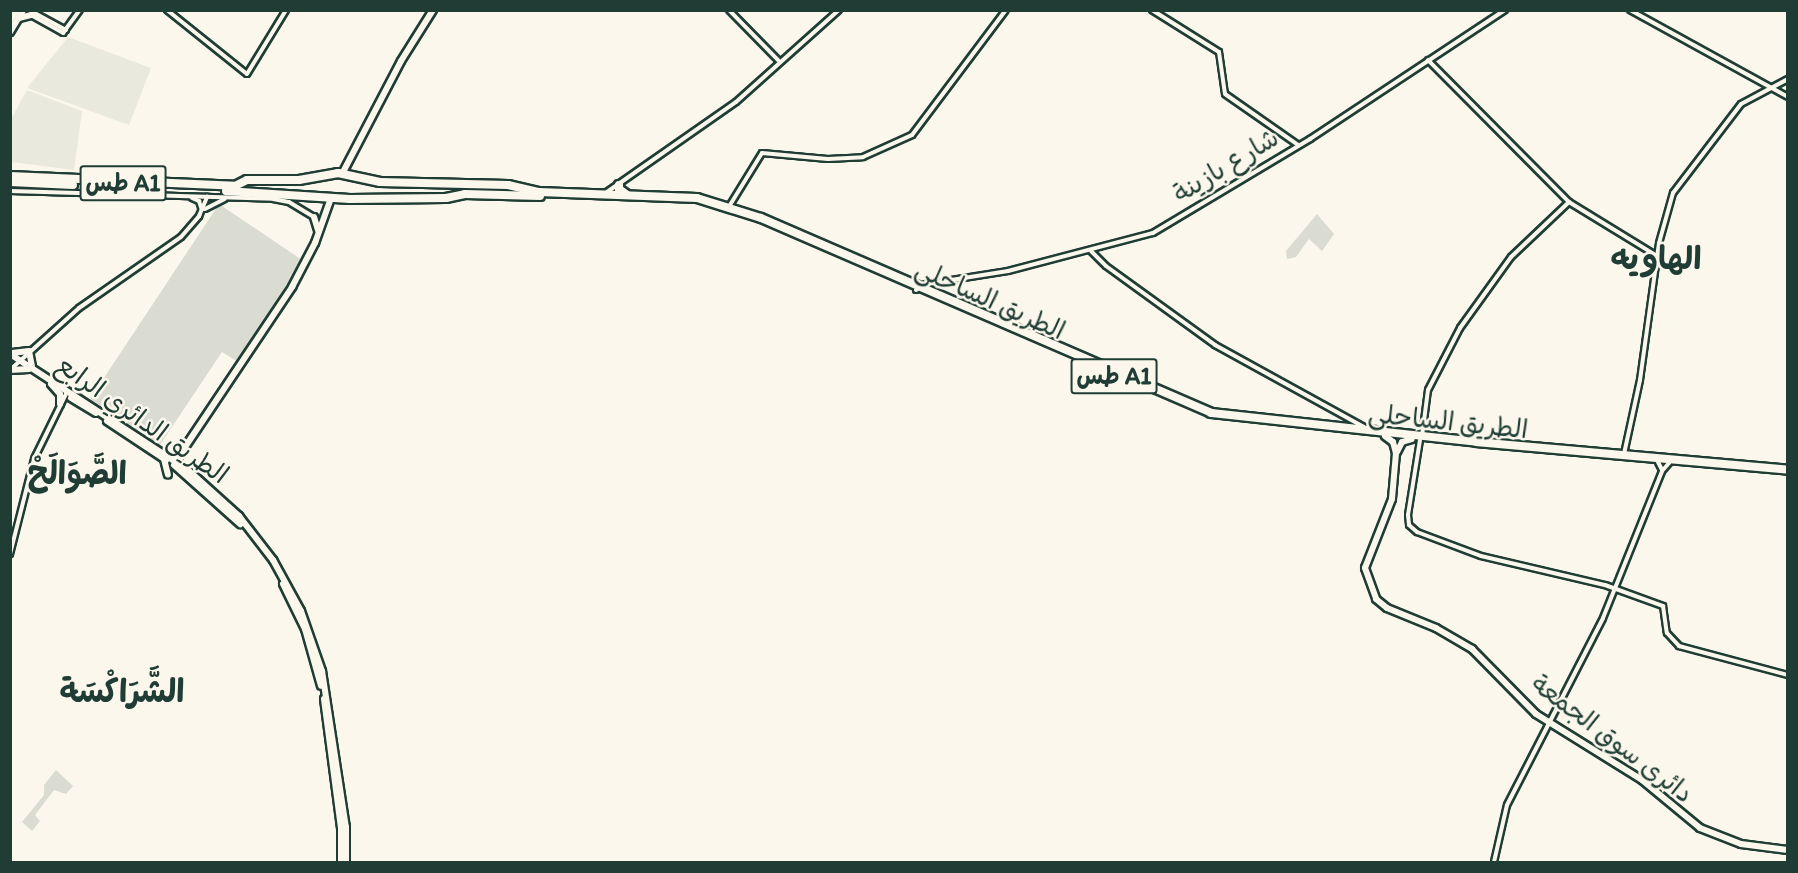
<!DOCTYPE html>
<meta charset="utf-8">
<style>
body{margin:0}
#map{position:relative;width:1798px;height:873px;overflow:hidden;background:#fbf7ec;font-family:Itim,"Playpen Sans Arabic",sans-serif}
div>[style]{position:absolute}
[style*='--x']{left:calc(var(--x)*1px);top:calc(var(--y)*1px);width:calc(var(--w)*1px);rotate:calc(var(--a)*1deg)}
.built>*{inset:0;background:#eae9de}
.green>*{inset:0;background:#dbdcd1}
.roads{filter:drop-shadow(2px 0 #1f3d34) drop-shadow(-2px 0 #1f3d34) drop-shadow(0 2px #1f3d34) drop-shadow(0 -2px #1f3d34)}
.minor>*{height:4px;margin:-2px;padding:0 2px;transform-origin:2px;border-radius:2px;background:#fbf7ec}
.major>*{height:6px;margin:-3px;padding:0 3px;transform-origin:3px;border-radius:3px;background:#fbf7ec}
.highway>*{height:8px;margin:-4px;padding:0 4px;transform-origin:4px;border-radius:4px;background:#fbf7ec}
span{translate:-50% -50%;white-space:nowrap;text-align:center;line-height:1.15;-webkit-text-stroke:5px #fbf7ec;paint-order:stroke}
.shield-label span{padding:2px 4px;background:#fbf7ec;border:2px solid;border-radius:4px;-webkit-text-stroke-width:0}
.shield-label{font-size:24px;color:#1f3d34;font-weight:700}
.street-label{font-size:26px;color:#1f3d34}
.district-label{font-size:32px;color:#1f3d34;font-weight:700}
.frame{position:absolute;inset:0;border:12px solid #1f3d34;pointer-events:none}
</style>
<div id="map">
<div class="built">
<div style="clip-path:polygon(68px 37px,151px 68px,129px 125px,27px 88px)"></div>
<div style="clip-path:polygon(27px 90px,82px 111px,74px 170px,11px 162px,11px 119px)"></div>
</div>
<div class="green">
<div style="clip-path:polygon(219px 204px,302px 260px,238px 362px,222px 352px,160px 445px,90px 399px)"></div>
<div style="clip-path:polygon(1317px 214px,1334px 234px,1322px 251px,1309px 239px,1296px 257px,1287px 259px,1286px 251px)"></div>
<div style="clip-path:polygon(56px 770px,73px 786px,66px 794px,54px 790px,35px 815px,40px 821px,32px 831px,22px 822px,44px 795px,44px 785px)"></div>
</div>
<div class="roads">
<div class="minor">
<div style="--x:29;--y:10;--w:42;--a:28.4"></div>
<div style="--x:167;--y:10;--w:102;--a:38.7"></div>
<div style="--x:247;--y:74;--w:75;--a:-58.6"></div>
<div style="--x:729;--y:10;--w:71;--a:45.6"></div>
<div style="--x:1152;--y:10;--w:79;--a:32.1"></div>
<div style="--x:1219;--y:52;--w:42;--a:81.9"></div>
<div style="--x:1225;--y:94;--w:89;--a:34.9"></div>
<div style="--x:1630;--y:10;--w:180;--a:28.8"></div>
<div style="--x:31;--y:15;--w:37;--a:29"></div>
<div style="--x:63;--y:33;--w:29;--a:-54"></div>
<div style="--x:1428;--y:60;--w:200;--a:45.2"></div>
<div style="--x:1569;--y:202;--w:103;--a:31.5"></div>
<div style="--x:10;--y:191;--w:263;--a:1.7"></div>
<div style="--x:273;--y:199;--w:16;--a:11"></div>
<div style="--x:289;--y:202;--w:29;--a:31"></div>
<div style="--x:607;--y:192;--w:157;--a:-34.9"></div>
<div style="--x:736;--y:102;--w:138;--a:-41.8"></div>
<div style="--x:192;--y:198;--w:8;--a:23"></div>
<div style="--x:199;--y:201;--w:9;--a:72"></div>
<div style="--x:730;--y:205;--w:61;--a:-58.4"></div>
<div style="--x:762;--y:153;--w:66;--a:5.2"></div>
<div style="--x:828;--y:159;--w:35;--a:-3"></div>
<div style="--x:863;--y:157;--w:54;--a:-24.2"></div>
<div style="--x:912;--y:135;--w:156;--a:-53.1"></div>
<div style="--x:205;--y:209;--w:22;--a:-27"></div>
<div style="--x:1091;--y:251;--w:21;--a:45"></div>
<div style="--x:1106;--y:266;--w:135;--a:35.9"></div>
<div style="--x:1215;--y:345;--w:170;--a:28.8"></div>
<div style="--x:916;--y:290;--w:12;--a:-31"></div>
<div style="--x:926;--y:284;--w:83;--a:-9"></div>
<div style="--x:1008;--y:271;--w:150;--a:-14.7"></div>
<div style="--x:1153;--y:233;--w:183;--a:-30.9"></div>
<div style="--x:1310;--y:139;--w:234;--a:-33.5"></div>
<div style="--x:11;--y:369;--w:91;--a:-41.9"></div>
<div style="--x:79;--y:308;--w:124;--a:-34.8"></div>
<div style="--x:181;--y:237;--w:28;--a:-49"></div>
<div style="--x:199;--y:216;--w:21;--a:-67"></div>
<div style="--x:1422;--y:436;--w:46;--a:-82.6"></div>
<div style="--x:1428;--y:390;--w:70;--a:-62.7"></div>
<div style="--x:1460;--y:328;--w:87;--a:-54.3"></div>
<div style="--x:1511;--y:257;--w:80;--a:-43.5"></div>
<div style="--x:1420;--y:440;--w:76;--a:99.1"></div>
<div style="--x:1408;--y:515;--w:10;--a:84"></div>
<div style="--x:1409;--y:525;--w:11;--a:41"></div>
<div style="--x:1417;--y:532;--w:68;--a:20.6"></div>
<div style="--x:1481;--y:556;--w:127;--a:13.2"></div>
<div style="--x:1605;--y:585;--w:62;--a:19.9"></div>
<div style="--x:1663;--y:606;--w:27;--a:82"></div>
<div style="--x:1667;--y:633;--w:18;--a:47"></div>
<div style="--x:1679;--y:646;--w:113;--a:14.9"></div>
<div style="--x:1624;--y:454;--w:76;--a:-77.8"></div>
<div style="--x:1640;--y:380;--w:138;--a:-82.1"></div>
<div style="--x:1659;--y:243;--w:52;--a:-74.4"></div>
<div style="--x:1673;--y:193;--w:112;--a:-52.6"></div>
<div style="--x:1741;--y:104;--w:53;--a:-28"></div>
<div style="--x:1658;--y:462;--w:9;--a:63"></div>
<div style="--x:10;--y:554;--w:98;--a:-75.8"></div>
<div style="--x:34;--y:459;--w:75;--a:-63.8"></div>
<div style="--x:1494;--y:862;--w:58;--a:-77.2"></div>
<div style="--x:1507;--y:805;--w:210;--a:-62.8"></div>
<div style="--x:1603;--y:618;--w:158;--a:-68.1"></div>
<div style="--x:1662;--y:471;--w:11;--a:-49"></div>
</div>
<div class="major">
<div style="--x:19;--y:18;--w:12;--a:-14"></div>
<div style="--x:10;--y:21;--w:13;--a:-58"></div>
<div style="--x:10;--y:32;--w:26;--a:-59"></div>
<div style="--x:342;--y:174;--w:127;--a:-62.4"></div>
<div style="--x:401;--y:61;--w:60;--a:-57.9"></div>
<div style="--x:314;--y:217;--w:14;--a:73"></div>
<div style="--x:12;--y:353;--w:17;--a:-7"></div>
<div style="--x:29;--y:351;--w:15;--a:79"></div>
<div style="--x:10;--y:354;--w:212;--a:33.1"></div>
<div style="--x:188;--y:470;--w:69;--a:42"></div>
<div style="--x:239;--y:516;--w:56;--a:52.3"></div>
<div style="--x:273;--y:560;--w:58;--a:61.2"></div>
<div style="--x:301;--y:611;--w:64;--a:70.7"></div>
<div style="--x:322;--y:671;--w:158;--a:81.3"></div>
<div style="--x:346;--y:827;--w:35;--a:90"></div>
<div style="--x:10;--y:370;--w:19;--a:-3"></div>
<div style="--x:51;--y:384;--w:13;--a:48"></div>
<div style="--x:60;--y:394;--w:10;--a:90"></div>
<div style="--x:71;--y:398;--w:29;--a:31"></div>
<div style="--x:107;--y:421;--w:71;--a:33.5"></div>
<div style="--x:1385;--y:436;--w:10;--a:37"></div>
<div style="--x:1393;--y:442;--w:11;--a:75"></div>
<div style="--x:1396;--y:453;--w:46;--a:95"></div>
<div style="--x:1392;--y:499;--w:74;--a:111.4"></div>
<div style="--x:1365;--y:568;--w:33;--a:70"></div>
<div style="--x:1376;--y:599;--w:14;--a:39"></div>
<div style="--x:1387;--y:608;--w:53;--a:22.2"></div>
<div style="--x:1436;--y:628;--w:42;--a:30.3"></div>
<div style="--x:1472;--y:649;--w:91;--a:45.4"></div>
<div style="--x:1536;--y:714;--w:125;--a:31.9"></div>
<div style="--x:1642;--y:780;--w:75;--a:39.6"></div>
<div style="--x:1700;--y:828;--w:44;--a:21.3"></div>
<div style="--x:1741;--y:844;--w:47;--a:7.3"></div>
<div style="--x:1397;--y:452;--w:11;--a:-63"></div>
<div style="--x:1402;--y:442;--w:10;--a:-17"></div>
<div style="--x:164;--y:459;--w:16;--a:76"></div>
<div style="--x:175;--y:462;--w:211;--a:-56.2"></div>
<div style="--x:292;--y:287;--w:50;--a:-62.4"></div>
<div style="--x:315;--y:243;--w:48;--a:-70.4"></div>
<div style="--x:174;--y:465;--w:89;--a:41.8"></div>
<div style="--x:283;--y:584;--w:50;--a:63.9"></div>
<div style="--x:305;--y:629;--w:59;--a:74.3"></div>
<div style="--x:324;--y:699;--w:130;--a:82.5"></div>
<div style="--x:341;--y:828;--w:34;--a:90"></div>
</div>
<div class="highway">
<div style="--x:10;--y:176;--w:225;--a:2.5"></div>
<div style="--x:235;--y:186;--w:13;--a:-27"></div>
<div style="--x:247;--y:180;--w:52;--a:0"></div>
<div style="--x:299;--y:180;--w:40;--a:-10"></div>
<div style="--x:338;--y:173;--w:43;--a:12.1"></div>
<div style="--x:380;--y:182;--w:128;--a:1.3"></div>
<div style="--x:508;--y:185;--w:32;--a:13"></div>
<div style="--x:539;--y:192;--w:158;--a:2.2"></div>
<div style="--x:697;--y:198;--w:67;--a:17.4"></div>
<div style="--x:761;--y:218;--w:490;--a:23.4"></div>
<div style="--x:1211;--y:413;--w:268;--a:6.2"></div>
<div style="--x:1477;--y:442;--w:312;--a:5.1"></div>
<div style="--x:10;--y:182;--w:63;--a:2.7"></div>
<div style="--x:619;--y:185;--w:4;--a:90"></div>
<div style="--x:619;--y:189;--w:9;--a:36"></div>
<div style="--x:226;--y:191;--w:124;--a:3.7"></div>
<div style="--x:350;--y:199;--w:96;--a:-0.6"></div>
<div style="--x:446;--y:198;--w:19;--a:-12"></div>
<div style="--x:465;--y:194;--w:75;--a:1.5"></div>
</div>
</div>
<div class="shield-label">
<span style="left:123px;top:183px">طس A1</span>
<span style="left:1114px;top:376px">طس A1</span>
</div>
<div class="street-label">
<span style="left:1226px;top:166px;rotate:-31deg">شارع بازينة</span>
<span style="left:990px;top:300px;rotate:24deg">الطريق الساحلى</span>
<span style="left:142px;top:420px;rotate:35deg">الطريق الدائري الرابع</span>
<span style="left:1448px;top:422px;rotate:6deg">الطريق الساحلى</span>
<span style="left:1612px;top:739px;rotate:37deg">دائرى سوق الجمعة</span>
</div>
<div class="district-label">
<span style="left:1656px;top:258px">الهاويه</span>
<span style="left:77px;top:473px">الصَّوَالَحْ</span>
<span style="left:122px;top:691px">الشَّرَاكْسَة</span>
</div>
<div class="frame"></div>
</div>
